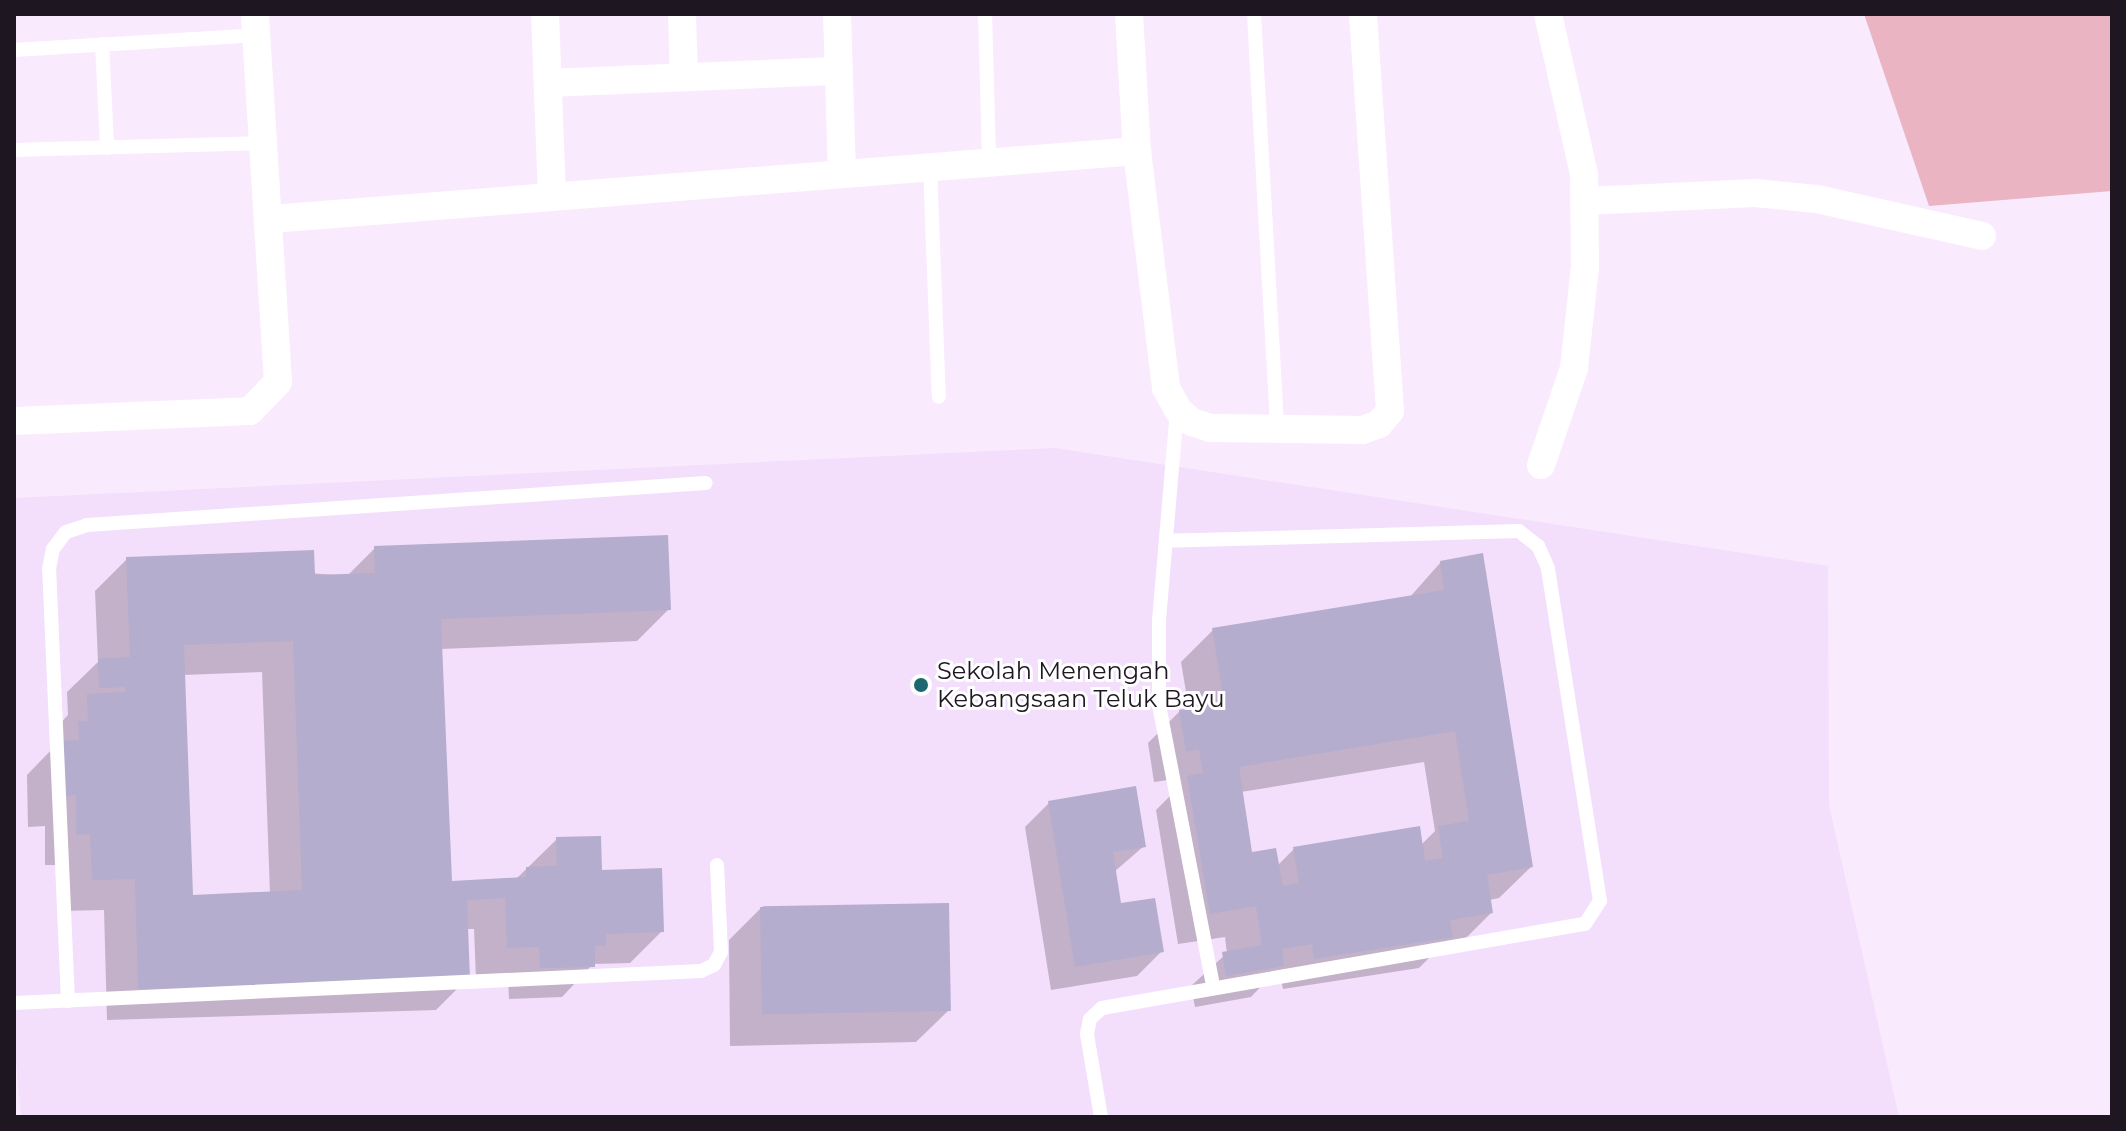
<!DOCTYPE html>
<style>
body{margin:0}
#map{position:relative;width:2126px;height:1131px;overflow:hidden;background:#f9ebfd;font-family:Montserrat,sans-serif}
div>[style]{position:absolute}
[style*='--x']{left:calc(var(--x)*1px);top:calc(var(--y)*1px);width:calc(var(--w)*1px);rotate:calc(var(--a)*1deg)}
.built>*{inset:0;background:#f3defb}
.green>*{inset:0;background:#eab4c2}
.shadow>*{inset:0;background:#0003}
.building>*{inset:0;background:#b4adcd;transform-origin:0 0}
.service>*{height:14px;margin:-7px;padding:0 7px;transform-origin:7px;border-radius:7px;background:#fff}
.minor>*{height:28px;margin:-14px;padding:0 14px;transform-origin:14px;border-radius:14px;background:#fff}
.dots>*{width:22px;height:22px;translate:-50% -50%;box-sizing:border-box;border:4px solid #fefefe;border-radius:50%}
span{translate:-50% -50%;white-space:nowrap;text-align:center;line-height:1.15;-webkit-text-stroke:6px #fefefe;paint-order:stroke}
.poi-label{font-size:24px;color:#1e1620}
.left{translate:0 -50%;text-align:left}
.frame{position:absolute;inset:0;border:16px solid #1e1620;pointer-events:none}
</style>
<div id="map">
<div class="built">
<div style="clip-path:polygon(1055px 448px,1828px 566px,1829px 805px,1899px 1117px,21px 1117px,14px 1038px,14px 498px)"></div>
</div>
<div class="green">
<div style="clip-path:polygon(1864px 14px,2112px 14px,2112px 191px,1929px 206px)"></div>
</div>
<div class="shadow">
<div style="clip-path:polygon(evenodd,375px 548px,669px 609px,637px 641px,440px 649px,450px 883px,515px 880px,557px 839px,662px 931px,630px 963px,593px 964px,562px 997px,509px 999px,508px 978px,476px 979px,474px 929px,466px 929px,468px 978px,436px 1010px,107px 1020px,104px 910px,61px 911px,59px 865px,45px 865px,45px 826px,28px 827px,27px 775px,56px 745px,56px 728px,68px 715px,67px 692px,98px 662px,95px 591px,127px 559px,347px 576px,375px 548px,262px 672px,270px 894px,192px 897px,183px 675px,262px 672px)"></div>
<div style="clip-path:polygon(evenodd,1441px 562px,1531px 867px,1499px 898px,1489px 900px,1491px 913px,1460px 944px,1439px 948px,1419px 968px,1283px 989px,1280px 975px,1271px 976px,1251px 997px,1195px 1007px,1191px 986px,1227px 953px,1225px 937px,1178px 944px,1156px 810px,1170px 796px,1168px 780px,1154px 782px,1148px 743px,1180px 711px,1189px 710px,1181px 662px,1213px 630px,1409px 598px,1441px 562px,1424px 762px,1435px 831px,1421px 845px,1294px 849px,1277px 866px,1251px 854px,1241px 792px,1424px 762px)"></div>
<div style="clip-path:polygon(1049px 803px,1144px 846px,1114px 872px,1119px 906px,1162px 951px,1137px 976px,1051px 990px,1025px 827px)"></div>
<div style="clip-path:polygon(761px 908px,948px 1011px,916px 1042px,730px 1046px,729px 940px)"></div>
</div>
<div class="building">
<div style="clip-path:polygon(evenodd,668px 535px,671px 610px,441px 619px,452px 881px,526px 877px,526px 867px,557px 866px,556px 837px,601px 836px,602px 870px,662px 868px,664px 932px,606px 934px,606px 946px,595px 946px,595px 967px,540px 968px,539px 947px,507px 948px,505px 898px,467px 900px,470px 979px,138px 989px,135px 879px,92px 880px,90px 834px,76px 835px,76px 795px,59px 796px,57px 741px,79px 740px,78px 721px,88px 721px,87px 694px,125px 692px,125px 687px,99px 688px,98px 659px,130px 657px,126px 557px,314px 550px,315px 575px,375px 573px,374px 546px,668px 535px,293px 641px,302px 890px,193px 895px,184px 645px,293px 641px)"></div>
<div style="clip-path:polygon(evenodd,1483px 553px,1533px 867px,1487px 875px,1493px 913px,1450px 920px,1453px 937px,1314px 959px,1312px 944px,1282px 949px,1284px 966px,1226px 976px,1222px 952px,1262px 945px,1256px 906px,1210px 914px,1187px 776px,1203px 773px,1199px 749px,1186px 752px,1179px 710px,1224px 702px,1212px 628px,1444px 590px,1440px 561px,1483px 553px,1455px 731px,1469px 821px,1438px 826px,1443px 858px,1425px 861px,1420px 826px,1293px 847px,1299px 883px,1283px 886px,1276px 848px,1252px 852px,1239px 767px,1455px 731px)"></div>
<div style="clip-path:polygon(1136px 786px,1146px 847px,1113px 852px,1121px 903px,1155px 898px,1164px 952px,1075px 967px,1048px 801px)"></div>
<div style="left:949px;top:903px;width:108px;height:189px;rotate:89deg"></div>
</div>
<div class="service">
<div style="--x:985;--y:14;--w:146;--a:88.4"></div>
<div style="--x:1254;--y:14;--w:413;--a:86.8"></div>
<div style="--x:102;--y:44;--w:104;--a:87.2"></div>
<div style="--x:14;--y:50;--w:243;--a:-3.5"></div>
<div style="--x:14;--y:150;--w:251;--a:-1.6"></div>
<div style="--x:930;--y:167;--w:230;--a:87.8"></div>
<div style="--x:1177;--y:410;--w:212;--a:94.9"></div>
<div style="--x:1159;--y:621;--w:84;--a:90"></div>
<div style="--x:1159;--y:705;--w:286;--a:79.1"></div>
<div style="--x:68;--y:1001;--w:432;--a:-92.5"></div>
<div style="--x:49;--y:569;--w:20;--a:-79"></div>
<div style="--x:53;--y:549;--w:21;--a:-53"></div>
<div style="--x:66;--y:532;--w:22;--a:-18"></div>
<div style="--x:87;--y:525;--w:620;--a:-3.88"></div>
<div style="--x:14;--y:1003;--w:688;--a:-2.67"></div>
<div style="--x:701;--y:971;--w:14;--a:-25"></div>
<div style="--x:714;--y:965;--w:15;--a:-62"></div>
<div style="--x:721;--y:952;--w:87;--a:-92.6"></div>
<div style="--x:1101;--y:1117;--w:84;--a:-99.6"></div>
<div style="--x:1087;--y:1034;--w:15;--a:-79"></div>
<div style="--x:1090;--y:1019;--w:16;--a:-43"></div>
<div style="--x:1102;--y:1008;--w:490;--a:-9.9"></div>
<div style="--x:1585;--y:924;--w:27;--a:-57"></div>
<div style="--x:1600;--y:901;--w:337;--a:-98.9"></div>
<div style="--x:1548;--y:568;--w:24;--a:-114"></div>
<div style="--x:1538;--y:546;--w:24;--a:-142"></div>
<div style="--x:1519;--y:531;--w:353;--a:178.4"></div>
</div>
<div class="minor">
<div style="--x:545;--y:14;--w:183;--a:87.8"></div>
<div style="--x:682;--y:14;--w:63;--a:88.2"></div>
<div style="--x:837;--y:14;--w:160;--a:88.2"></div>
<div style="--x:1129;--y:14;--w:137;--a:86.7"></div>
<div style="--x:1137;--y:151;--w:239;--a:83"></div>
<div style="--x:1166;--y:388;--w:25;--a:61"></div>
<div style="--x:1178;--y:410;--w:18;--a:41"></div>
<div style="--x:1192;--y:422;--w:20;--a:18"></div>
<div style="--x:1211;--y:428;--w:151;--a:0.8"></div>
<div style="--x:1362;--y:430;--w:18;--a:-19"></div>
<div style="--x:1379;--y:424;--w:17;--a:-50"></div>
<div style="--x:1390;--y:411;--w:398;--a:-93.9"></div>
<div style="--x:548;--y:83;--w:291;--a:-2.4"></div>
<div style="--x:1585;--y:201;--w:170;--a:-2.7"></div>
<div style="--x:1755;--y:193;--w:62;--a:5.5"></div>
<div style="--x:1817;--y:199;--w:169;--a:12.6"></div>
<div style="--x:271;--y:219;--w:869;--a:-4.49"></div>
<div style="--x:14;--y:421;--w:236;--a:-2.4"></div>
<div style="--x:250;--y:411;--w:40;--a:-46"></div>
<div style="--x:278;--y:382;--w:369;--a:-93.6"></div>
<div style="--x:1541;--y:465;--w:102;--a:-71.2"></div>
<div style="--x:1574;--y:368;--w:103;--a:-83.8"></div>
<div style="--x:1585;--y:266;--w:92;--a:-90.6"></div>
<div style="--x:1584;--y:174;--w:164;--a:-102.7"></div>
</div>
<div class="dots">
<div style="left:921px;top:685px;background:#1c6770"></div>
</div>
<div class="poi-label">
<span class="left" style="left:937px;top:685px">Sekolah Menengah<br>Kebangsaan Teluk Bayu</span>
</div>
<div class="frame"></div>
</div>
